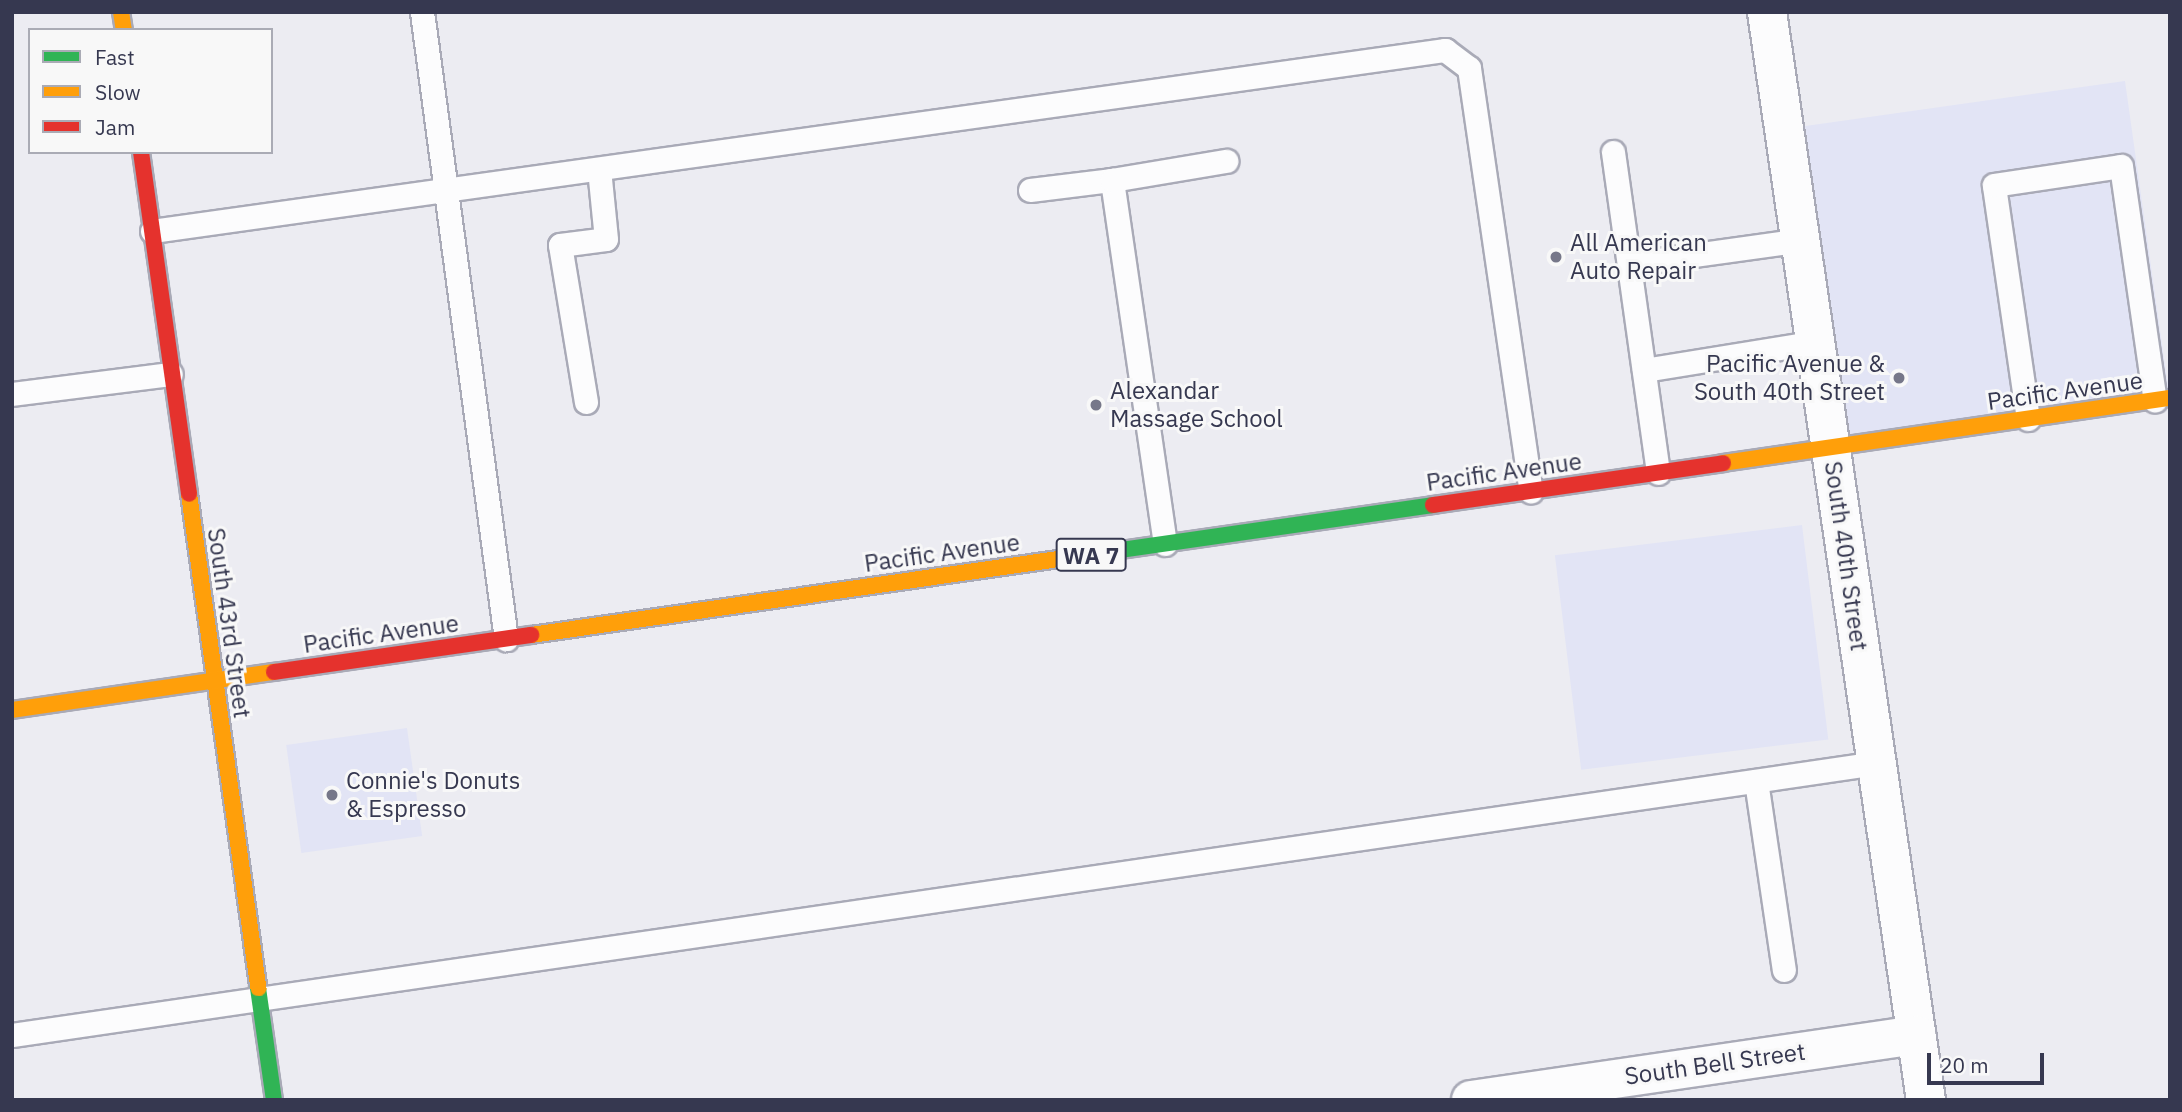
<!DOCTYPE html>
<style>
body{margin:0}
#map{position:relative;width:2182px;height:1112px;overflow:hidden;background:#ececf2;font-family:"IBM Plex Sans",sans-serif}
div>[style]{position:absolute}
[style*='--x']{left:calc(var(--x)*1px);top:calc(var(--y)*1px);width:calc(var(--w)*1px);rotate:calc(var(--a)*1deg)}
.built>*{inset:0;background:#e2e4f5;transform-origin:0 0}
.roads{filter:drop-shadow(2px 0 #a9aab7) drop-shadow(-2px 0 #a9aab7) drop-shadow(0 2px #a9aab7) drop-shadow(0 -2px #a9aab7)}
.lane>*{height:23px;margin:-11.5px;padding:0 11.5px;transform-origin:11.5px;border-radius:11.5px;background:#fcfcfd}
.street>*{height:38px;margin:-19px;padding:0 19px;transform-origin:19px;border-radius:19px;background:#fcfcfd}
.fast>*{height:16px;margin:-8px;padding:0 8px;transform-origin:8px;border-radius:8px;background:#30b455}
.slow>*{height:16px;margin:-8px;padding:0 8px;transform-origin:8px;border-radius:8px;background:#ff9f0a}
.jam>*{height:16px;margin:-8px;padding:0 8px;transform-origin:8px;border-radius:8px;background:#e5322d}
.dots>*{width:19px;height:19px;translate:-50% -50%;box-sizing:border-box;border:4px solid #f8f8f8;border-radius:50%}
span{translate:-50% -50%;white-space:nowrap;text-align:center;line-height:1.15;-webkit-text-stroke:6px #f8f8f8;paint-order:stroke}
.shield-label span{padding:2px 5px;background:#f8f8f8;border:2px solid;border-radius:5px;-webkit-text-stroke-width:0}
.shield-label{font-size:23px;color:#363850;font-weight:700}
.poi-label{font-size:24px;color:#363850}
.left{translate:0 -50%;text-align:left}
.right{translate:-100% -50%;text-align:right}
.street-label{font-size:24px;color:#363850}
.frame{position:absolute;inset:0;border:14px solid #363850;pointer-events:none}
.legend{position:absolute;left:28px;top:28px;width:245px;height:126px;box-sizing:border-box;background:#f8f8f8;border:2px solid #aaabb5;margin:0;padding:9px 12px;list-style:none;font-size:21px;color:#363850}
.legend li{display:flex;align-items:center;gap:14px;height:35px}
.legend b{width:35px;border:2px solid #aaabb5}
.scale{position:absolute;left:1927px;top:1053px;width:117px;height:32px;box-sizing:border-box;border:4px solid #363850;border-top:0;padding-left:9px;font-size:21px;line-height:24px;white-space:nowrap;color:#363850;-webkit-text-stroke:5px #f8f8f8;paint-order:stroke}
</style>
<div id="map">
<div class="built">
<div style="left:2125px;top:81px;width:320px;height:344px;rotate:82deg"></div>
<div style="left:1802px;top:525px;width:216px;height:249px;rotate:83deg"></div>
<div style="left:407px;top:728px;width:109px;height:122px;rotate:82deg"></div>
</div>
<div class="roads">
<div class="lane">
<div style="--x:422;--y:12;--w:633;--a:82.37"></div>
<div style="--x:1613;--y:152;--w:324;--a:82"></div>
<div style="--x:1030;--y:190;--w:83;--a:-7"></div>
<div style="--x:152;--y:231;--w:1306;--a:-7.97"></div>
<div style="--x:1445;--y:50;--w:30;--a:37"></div>
<div style="--x:1469;--y:68;--w:428;--a:81.7"></div>
<div style="--x:1629;--y:264;--w:174;--a:-7.9"></div>
<div style="--x:1644;--y:370;--w:174;--a:-9.2"></div>
<div style="--x:12;--y:394;--w:160;--a:-7.2"></div>
<div style="--x:586;--y:402;--w:159;--a:-99.4"></div>
<div style="--x:560;--y:245;--w:46;--a:-7.4"></div>
<div style="--x:606;--y:239;--w:70;--a:-95.7"></div>
<div style="--x:2028;--y:419;--w:236;--a:-98.3"></div>
<div style="--x:1994;--y:185;--w:128;--a:-8.5"></div>
<div style="--x:2121;--y:166;--w:237;--a:81.8"></div>
<div style="--x:1165;--y:544;--w:368;--a:-98.3"></div>
<div style="--x:1112;--y:180;--w:116;--a:-9.5"></div>
<div style="--x:1756;--y:781;--w:191;--a:81.6"></div>
<div style="--x:12;--y:1035;--w:1885;--a:-8.3"></div>
</div>
<div class="street">
<div style="--x:1767;--y:12;--w:1100;--a:81.69"></div>
<div style="--x:1471;--y:1100;--w:450;--a:-8.3"></div>
</div>
<div class="fast">
<div style="--x:1086;--y:555;--w:351;--a:-8.2"></div>
<div style="--x:258;--y:988;--w:113;--a:81.9"></div>
</div>
<div class="slow">
<div style="--x:121;--y:12;--w:18;--a:81"></div>
<div style="--x:1723;--y:463;--w:452;--a:-8.3"></div>
<div style="--x:189;--y:494;--w:499;--a:82"></div>
<div style="--x:531;--y:635;--w:561;--a:-8.2"></div>
<div style="--x:12;--y:710;--w:265;--a:-8.3"></div>
</div>
<div class="jam">
<div style="--x:141;--y:152;--w:345;--a:82"></div>
<div style="--x:1433;--y:505;--w:293;--a:-8.2"></div>
<div style="--x:274;--y:672;--w:260;--a:-8.2"></div>
</div>
</div>
<div class="dots">
<div style="left:1556px;top:257px;background:#767789"></div>
<div style="left:1899px;top:378px;background:#767789"></div>
<div style="left:1096px;top:405px;background:#767789"></div>
<div style="left:332px;top:795px;background:#767789"></div>
</div>
<div class="shield-label">
<span style="left:1091px;top:555px">WA 7</span>
</div>
<div class="poi-label">
<span class="left" style="left:1570px;top:257px">All American<br>Auto Repair</span>
<span class="right" style="left:1885px;top:378px">Pacific Avenue &amp;<br>South 40th Street</span>
<span class="left" style="left:1110px;top:405px">Alexandar<br>Massage School</span>
<span class="left" style="left:346px;top:795px">Connie's Donuts<br>&amp; Espresso</span>
</div>
<div class="street-label">
<span style="left:2065px;top:391px;rotate:-8deg">Pacific Avenue</span>
<span style="left:1504px;top:472px;rotate:-8deg">Pacific Avenue</span>
<span style="left:942px;top:553px;rotate:-8deg">Pacific Avenue</span>
<span style="left:1846px;top:556px;rotate:82deg">South 40th Street</span>
<span style="left:229px;top:623px;rotate:82deg">South 43rd Street</span>
<span style="left:381px;top:634px;rotate:-8deg">Pacific Avenue</span>
<span style="left:1715px;top:1064px;rotate:-8deg">South Bell Street</span>
</div>
<div class="frame"></div>
<ul class="legend">
<li><b style="height:9px;background:#30b455"></b>Fast</li>
<li><b style="height:9px;background:#ff9f0a"></b>Slow</li>
<li><b style="height:9px;background:#e5322d"></b>Jam</li>
</ul>
<div class="scale">20 m</div>
</div>
